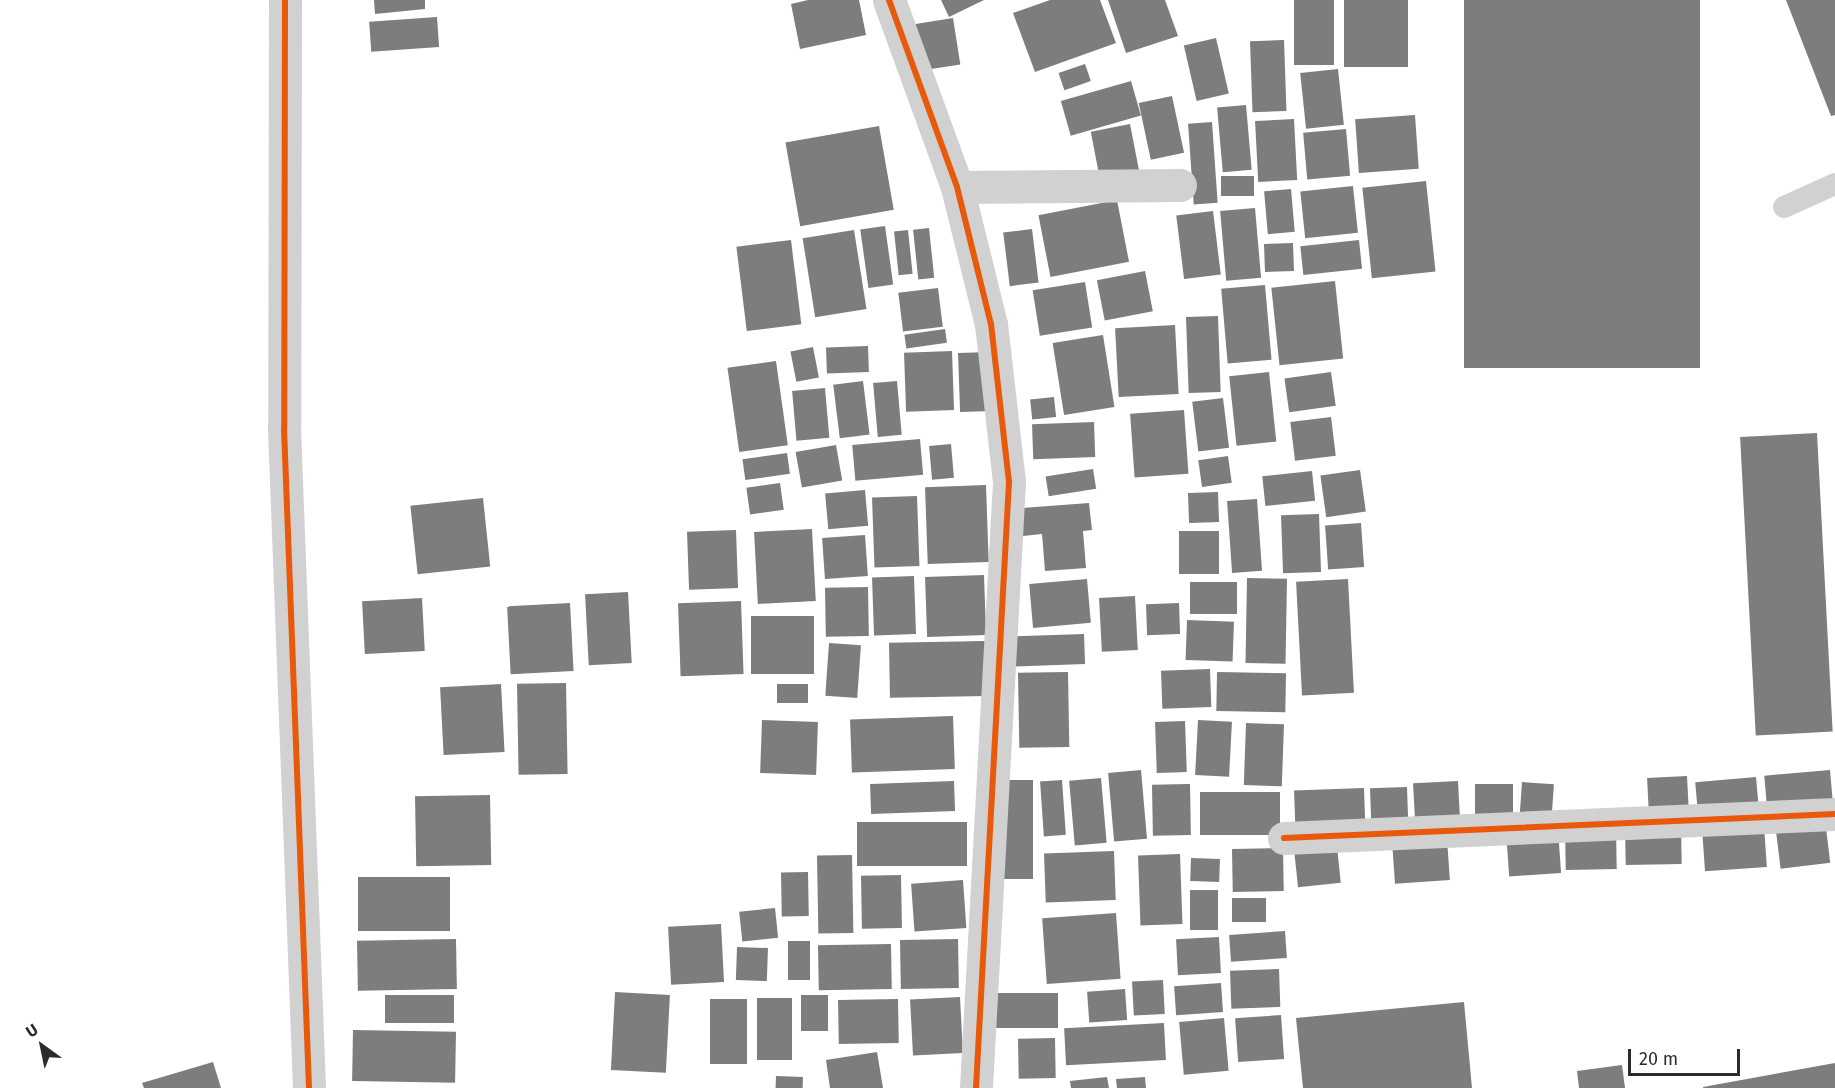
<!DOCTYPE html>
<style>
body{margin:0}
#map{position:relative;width:1835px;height:1088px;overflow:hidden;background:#fff;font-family:"Fira Sans",sans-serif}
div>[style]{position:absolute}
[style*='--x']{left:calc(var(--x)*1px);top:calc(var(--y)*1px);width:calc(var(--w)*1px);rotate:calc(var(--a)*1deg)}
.building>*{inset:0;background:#7d7d7d;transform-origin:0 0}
.service>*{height:22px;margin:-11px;padding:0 11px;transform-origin:11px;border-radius:11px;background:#d1d1d1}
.minor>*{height:33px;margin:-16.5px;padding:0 16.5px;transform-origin:16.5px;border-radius:16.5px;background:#d1d1d1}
.cycleway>*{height:6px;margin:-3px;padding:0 3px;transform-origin:3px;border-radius:3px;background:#e8590c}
span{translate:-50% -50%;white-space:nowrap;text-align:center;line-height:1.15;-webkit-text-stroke:6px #fff;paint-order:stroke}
.north{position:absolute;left:12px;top:1016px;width:60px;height:60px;-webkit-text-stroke:4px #fff;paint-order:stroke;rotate:327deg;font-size:16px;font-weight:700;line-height:24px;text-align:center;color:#2c2c2c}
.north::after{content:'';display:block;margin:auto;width:21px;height:27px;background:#2c2c2c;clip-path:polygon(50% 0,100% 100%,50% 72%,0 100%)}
.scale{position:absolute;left:1628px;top:1049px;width:112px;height:27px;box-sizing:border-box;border:3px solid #2c2c2c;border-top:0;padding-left:8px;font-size:18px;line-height:21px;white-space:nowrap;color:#2c2c2c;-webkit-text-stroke:4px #fff;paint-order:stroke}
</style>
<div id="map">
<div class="building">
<div style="clip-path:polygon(374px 0,425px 0,425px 9px,375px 14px)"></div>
<div style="clip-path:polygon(808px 0,859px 0,866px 35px,800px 49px,791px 4px)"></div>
<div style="clip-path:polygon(941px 0,984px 0,949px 17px)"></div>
<div style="clip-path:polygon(1050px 0,1100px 0,1116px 43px,1035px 72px,1013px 13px)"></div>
<div style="clip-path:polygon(1108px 0,1165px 0,1178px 36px,1126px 53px)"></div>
<div style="left:1294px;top:0;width:40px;height:65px"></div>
<div style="left:1344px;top:0;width:64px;height:67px"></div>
<div style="left:1464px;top:0;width:236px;height:368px"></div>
<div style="clip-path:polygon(1786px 0,1835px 0,1835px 115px,1831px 116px)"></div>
<div style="left:437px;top:17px;width:30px;height:68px;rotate:86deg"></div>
<div style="left:953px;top:18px;width:47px;height:41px;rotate:81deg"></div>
<div style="left:1216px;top:38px;width:57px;height:33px;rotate:77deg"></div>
<div style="left:1284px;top:40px;width:71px;height:34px;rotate:88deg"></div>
<div style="left:1085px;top:64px;width:18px;height:28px;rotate:71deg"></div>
<div style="left:1338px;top:69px;width:56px;height:38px;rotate:84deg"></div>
<div style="left:1131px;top:81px;width:36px;height:73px;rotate:74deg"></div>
<div style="left:1172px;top:96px;width:58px;height:34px;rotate:78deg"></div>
<div style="left:1246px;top:105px;width:65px;height:29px;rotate:85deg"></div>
<div style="left:1415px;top:115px;width:54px;height:60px;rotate:86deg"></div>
<div style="left:1294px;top:119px;width:61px;height:39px;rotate:87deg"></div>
<div style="left:1212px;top:122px;width:81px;height:24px;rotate:86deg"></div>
<div style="left:1130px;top:124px;width:51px;height:40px;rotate:79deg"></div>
<div style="left:879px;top:126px;width:85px;height:95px;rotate:80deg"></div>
<div style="left:1346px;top:129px;width:47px;height:43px;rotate:85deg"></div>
<div style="left:1254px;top:176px;width:20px;height:33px;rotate:90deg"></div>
<div style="left:1426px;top:181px;width:91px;height:64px;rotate:84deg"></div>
<div style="left:1353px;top:186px;width:47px;height:53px;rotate:84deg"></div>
<div style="left:1291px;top:189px;width:43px;height:27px;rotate:85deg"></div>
<div style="left:1117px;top:200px;width:63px;height:80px;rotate:79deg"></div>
<div style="left:1255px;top:208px;width:70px;height:35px;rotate:85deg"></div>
<div style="left:1213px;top:211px;width:64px;height:37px;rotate:83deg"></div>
<div style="left:885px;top:226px;width:59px;height:25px;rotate:82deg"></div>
<div style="left:929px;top:228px;width:50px;height:16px;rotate:84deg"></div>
<div style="left:1032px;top:229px;width:54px;height:29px;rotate:83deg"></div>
<div style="left:854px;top:230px;width:80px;height:52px;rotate:81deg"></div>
<div style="left:908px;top:230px;width:44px;height:14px;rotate:84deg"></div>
<div style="left:791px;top:240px;width:85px;height:55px;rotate:83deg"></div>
<div style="left:1359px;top:240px;width:29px;height:59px;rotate:84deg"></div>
<div style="left:1293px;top:243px;width:28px;height:29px;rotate:88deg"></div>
<div style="left:1145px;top:271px;width:41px;height:49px;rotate:79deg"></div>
<div style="left:1335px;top:281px;width:78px;height:64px;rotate:84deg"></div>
<div style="left:1085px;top:282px;width:46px;height:53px;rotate:81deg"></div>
<div style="left:1265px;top:285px;width:75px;height:44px;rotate:85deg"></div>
<div style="left:938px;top:288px;width:39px;height:40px;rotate:83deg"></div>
<div style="left:1218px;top:316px;width:76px;height:32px;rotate:88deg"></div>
<div style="left:1175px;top:325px;width:69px;height:60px;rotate:87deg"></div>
<div style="left:945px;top:329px;width:14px;height:41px;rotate:82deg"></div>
<div style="left:1103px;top:335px;width:73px;height:51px;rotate:81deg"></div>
<div style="left:868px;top:346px;width:26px;height:42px;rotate:88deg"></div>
<div style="left:813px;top:347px;width:31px;height:23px;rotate:79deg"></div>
<div style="left:952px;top:351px;width:59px;height:48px;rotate:88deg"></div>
<div style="left:990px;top:352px;width:59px;height:32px;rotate:88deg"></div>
<div style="left:776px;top:361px;width:85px;height:49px;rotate:82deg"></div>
<div style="left:1269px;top:372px;width:70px;height:40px;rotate:84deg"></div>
<div style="left:1331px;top:372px;width:34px;height:47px;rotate:82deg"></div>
<div style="left:863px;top:381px;width:54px;height:30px;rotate:83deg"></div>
<div style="left:897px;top:381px;width:54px;height:24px;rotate:85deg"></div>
<div style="left:825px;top:388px;width:50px;height:33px;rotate:85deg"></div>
<div style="left:1054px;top:397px;width:20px;height:24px;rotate:84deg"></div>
<div style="left:1223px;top:398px;width:50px;height:31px;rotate:83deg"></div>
<div style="left:1184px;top:410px;width:64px;height:54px;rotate:86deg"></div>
<div style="left:1331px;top:417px;width:39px;height:41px;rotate:83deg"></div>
<div style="left:1094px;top:422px;width:35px;height:62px;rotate:88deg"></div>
<div style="left:1817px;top:433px;width:299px;height:77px;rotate:87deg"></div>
<div style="left:920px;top:439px;width:36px;height:68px;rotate:85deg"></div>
<div style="left:951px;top:444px;width:34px;height:22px;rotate:85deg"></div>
<div style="left:836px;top:445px;width:36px;height:41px;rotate:80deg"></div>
<div style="left:787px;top:453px;width:21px;height:45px;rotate:82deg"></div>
<div style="left:1228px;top:456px;width:27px;height:30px;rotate:82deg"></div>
<div style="left:1093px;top:469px;width:20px;height:48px;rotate:81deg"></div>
<div style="left:1360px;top:470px;width:42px;height:40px;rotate:82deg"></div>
<div style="left:1312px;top:471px;width:30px;height:50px;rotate:84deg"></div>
<div style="left:780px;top:483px;width:27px;height:34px;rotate:82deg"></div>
<div style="left:986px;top:485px;width:77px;height:61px;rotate:88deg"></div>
<div style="left:865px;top:490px;width:36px;height:40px;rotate:85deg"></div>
<div style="left:1218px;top:492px;width:30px;height:30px;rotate:88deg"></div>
<div style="left:917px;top:496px;width:70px;height:45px;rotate:88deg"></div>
<div style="left:483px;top:498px;width:69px;height:73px;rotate:84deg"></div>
<div style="left:1257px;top:499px;width:72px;height:30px;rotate:86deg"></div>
<div style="clip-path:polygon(1089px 503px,1092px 530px,1083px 531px,1086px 568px,1045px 571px,1042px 534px,1023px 536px,1022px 508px)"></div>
<div style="left:1319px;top:514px;width:58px;height:38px;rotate:88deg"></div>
<div style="left:1361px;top:523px;width:44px;height:36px;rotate:86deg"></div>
<div style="left:812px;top:529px;width:72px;height:58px;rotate:87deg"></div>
<div style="left:736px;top:530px;width:58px;height:49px;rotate:88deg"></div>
<div style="left:1179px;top:531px;width:40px;height:43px"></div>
<div style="left:865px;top:535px;width:41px;height:43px;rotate:86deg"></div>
<div style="left:984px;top:575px;width:60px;height:59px;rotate:88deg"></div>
<div style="left:914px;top:576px;width:58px;height:42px;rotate:88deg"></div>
<div style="left:1247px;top:578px;width:40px;height:85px;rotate:1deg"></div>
<div style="left:1087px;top:579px;width:44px;height:58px;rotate:85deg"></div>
<div style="left:1348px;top:579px;width:114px;height:52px;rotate:87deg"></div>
<div style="left:1190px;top:582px;width:47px;height:32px"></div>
<div style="left:868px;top:587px;width:49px;height:43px;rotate:89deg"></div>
<div style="left:628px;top:592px;width:71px;height:43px;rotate:87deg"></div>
<div style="left:1135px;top:596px;width:54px;height:36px;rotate:87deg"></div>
<div style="left:422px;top:598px;width:53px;height:60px;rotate:87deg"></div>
<div style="left:741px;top:601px;width:73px;height:63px;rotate:88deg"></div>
<div style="left:570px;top:603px;width:68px;height:63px;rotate:87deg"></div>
<div style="left:1179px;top:603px;width:31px;height:33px;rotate:88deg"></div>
<div style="left:814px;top:616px;width:58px;height:63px;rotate:90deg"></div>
<div style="left:1187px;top:620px;width:47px;height:40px;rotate:2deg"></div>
<div style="left:1084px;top:634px;width:30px;height:77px;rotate:88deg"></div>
<div style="left:985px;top:641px;width:55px;height:96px;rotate:89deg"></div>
<div style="left:829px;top:643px;width:32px;height:53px;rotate:4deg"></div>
<div style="left:1210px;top:669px;width:38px;height:49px;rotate:88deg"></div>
<div style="left:1068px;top:672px;width:75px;height:50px;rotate:89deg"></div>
<div style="left:1217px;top:672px;width:69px;height:39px;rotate:1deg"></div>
<div style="left:566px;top:683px;width:91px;height:49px;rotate:89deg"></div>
<div style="left:501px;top:684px;width:68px;height:61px;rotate:87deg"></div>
<div style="left:808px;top:684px;width:19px;height:31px;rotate:90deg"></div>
<div style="left:953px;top:716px;width:53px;height:103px;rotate:88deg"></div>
<div style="left:762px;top:720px;width:56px;height:53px;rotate:2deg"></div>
<div style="left:1198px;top:720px;width:34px;height:55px;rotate:3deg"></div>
<div style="left:1185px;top:721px;width:51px;height:30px;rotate:88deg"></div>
<div style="left:1246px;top:723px;width:38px;height:62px;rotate:2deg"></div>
<div style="left:1141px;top:770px;width:69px;height:33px;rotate:85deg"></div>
<div style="left:1830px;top:770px;width:36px;height:66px;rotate:85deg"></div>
<div style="left:1687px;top:776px;width:34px;height:40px;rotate:87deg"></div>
<div style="left:1756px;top:777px;width:36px;height:61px;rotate:85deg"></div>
<div style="left:1101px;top:778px;width:65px;height:32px;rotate:85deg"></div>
<div style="left:1000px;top:780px;width:33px;height:99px"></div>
<div style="left:1062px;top:780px;width:55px;height:22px;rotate:86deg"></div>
<div style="left:954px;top:781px;width:30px;height:84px;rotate:88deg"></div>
<div style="left:1458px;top:781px;width:40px;height:45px;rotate:87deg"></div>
<div style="left:1522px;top:782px;width:32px;height:36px;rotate:4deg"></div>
<div style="left:1190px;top:784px;width:51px;height:38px;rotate:89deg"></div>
<div style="left:1475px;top:784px;width:38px;height:37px"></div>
<div style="left:1407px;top:787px;width:35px;height:37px;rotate:88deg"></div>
<div style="left:1364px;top:788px;width:38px;height:70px;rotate:88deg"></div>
<div style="left:1280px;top:792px;width:43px;height:80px;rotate:90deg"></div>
<div style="left:490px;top:795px;width:70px;height:75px;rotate:89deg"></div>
<div style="left:1825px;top:820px;width:43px;height:50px;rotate:83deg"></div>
<div style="left:967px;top:822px;width:44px;height:110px;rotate:90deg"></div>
<div style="left:1681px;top:824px;width:40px;height:56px;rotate:89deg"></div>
<div style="left:1764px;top:826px;width:41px;height:62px;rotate:86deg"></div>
<div style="left:1616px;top:828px;width:41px;height:51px;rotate:89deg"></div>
<div style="left:1558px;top:829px;width:44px;height:52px;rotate:86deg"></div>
<div style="left:1336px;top:837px;width:46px;height:43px;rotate:84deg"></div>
<div style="left:1447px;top:839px;width:41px;height:55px;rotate:86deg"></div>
<div style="left:1283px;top:848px;width:43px;height:51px;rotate:89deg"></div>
<div style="left:1114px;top:851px;width:49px;height:70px;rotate:88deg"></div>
<div style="left:1180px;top:854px;width:70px;height:42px;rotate:88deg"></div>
<div style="left:852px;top:855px;width:78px;height:35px;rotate:89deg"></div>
<div style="left:1191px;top:858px;width:29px;height:23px;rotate:2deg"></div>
<div style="left:808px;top:872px;width:44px;height:27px;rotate:89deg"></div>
<div style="left:901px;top:875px;width:53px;height:40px;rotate:89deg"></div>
<div style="left:358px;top:877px;width:92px;height:54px"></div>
<div style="left:963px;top:880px;width:48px;height:52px;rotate:86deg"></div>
<div style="left:1218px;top:890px;width:40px;height:28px;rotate:90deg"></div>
<div style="left:1232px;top:898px;width:34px;height:24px"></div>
<div style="left:775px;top:908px;width:30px;height:36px;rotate:84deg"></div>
<div style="left:1116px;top:913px;width:66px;height:74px;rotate:86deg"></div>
<div style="left:721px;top:924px;width:58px;height:53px;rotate:87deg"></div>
<div style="left:1285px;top:931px;width:27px;height:56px;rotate:86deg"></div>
<div style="left:1219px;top:937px;width:36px;height:43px;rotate:87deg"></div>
<div style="left:456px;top:939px;width:50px;height:99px;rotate:89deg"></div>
<div style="left:958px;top:939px;width:49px;height:58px;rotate:89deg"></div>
<div style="left:788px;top:941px;width:22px;height:39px"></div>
<div style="left:891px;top:944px;width:45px;height:73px;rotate:89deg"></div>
<div style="left:737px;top:947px;width:31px;height:33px;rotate:2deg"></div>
<div style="left:1279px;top:969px;width:38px;height:49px;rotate:88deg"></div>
<div style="left:1163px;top:980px;width:34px;height:31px;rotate:87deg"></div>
<div style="left:1221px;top:983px;width:29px;height:47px;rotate:86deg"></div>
<div style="left:1125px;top:989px;width:31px;height:38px;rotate:86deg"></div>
<div style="left:615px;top:992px;width:55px;height:78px;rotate:3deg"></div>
<div style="left:1058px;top:993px;width:35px;height:65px;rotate:90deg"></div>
<div style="left:454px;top:995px;width:28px;height:69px;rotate:90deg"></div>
<div style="left:801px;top:995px;width:27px;height:36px"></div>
<div style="left:960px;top:997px;width:56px;height:50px;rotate:87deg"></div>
<div style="left:757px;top:998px;width:35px;height:62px"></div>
<div style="left:710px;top:999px;width:37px;height:65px"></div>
<div style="left:898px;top:999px;width:44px;height:60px;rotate:89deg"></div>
<div style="clip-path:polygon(1464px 1002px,1472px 1088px,1303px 1088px,1296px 1018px)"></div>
<div style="left:1281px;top:1015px;width:44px;height:46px;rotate:86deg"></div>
<div style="left:1224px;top:1018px;width:53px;height:45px;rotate:85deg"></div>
<div style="left:1164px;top:1023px;width:37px;height:100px;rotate:87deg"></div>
<div style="left:353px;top:1030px;width:103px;height:51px;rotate:1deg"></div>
<div style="left:1055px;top:1038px;width:40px;height:37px;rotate:89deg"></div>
<div style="clip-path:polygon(877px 1052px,883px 1088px,830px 1088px,826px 1060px)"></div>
<div style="clip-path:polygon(213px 1062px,221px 1088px,144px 1088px,142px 1083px)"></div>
<div style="clip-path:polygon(1835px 1063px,1835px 1088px,1703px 1088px,1703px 1087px)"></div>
<div style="clip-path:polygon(1622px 1065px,1625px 1088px,1579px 1088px,1577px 1071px)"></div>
<div style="left:776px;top:1076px;width:27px;height:12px;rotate:2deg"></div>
<div style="clip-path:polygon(1107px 1077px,1109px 1088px,1071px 1088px,1070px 1081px)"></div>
<div style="clip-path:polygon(1145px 1077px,1146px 1088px,1117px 1088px,1116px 1079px)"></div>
</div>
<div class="service">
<div style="--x:1784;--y:207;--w:56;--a:-24.3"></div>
</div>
<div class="minor">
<div style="--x:285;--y:0;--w:428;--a:90.1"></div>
<div style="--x:284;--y:428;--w:660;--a:87.83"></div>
<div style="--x:889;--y:0;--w:199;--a:70"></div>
<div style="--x:957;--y:187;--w:141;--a:76.1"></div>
<div style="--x:991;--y:324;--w:159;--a:83.5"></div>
<div style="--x:1009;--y:482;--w:607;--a:93.12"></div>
<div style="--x:957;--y:187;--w:223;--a:-0.5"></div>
<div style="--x:1284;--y:838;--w:552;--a:-2.49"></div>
</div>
<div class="cycleway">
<div style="--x:285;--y:0;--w:428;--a:90.1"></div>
<div style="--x:284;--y:428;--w:660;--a:87.83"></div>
<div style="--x:889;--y:0;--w:199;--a:70"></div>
<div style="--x:957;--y:187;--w:141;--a:76.1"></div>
<div style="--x:991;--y:324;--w:159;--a:83.5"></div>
<div style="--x:1009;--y:482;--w:607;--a:93.12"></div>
<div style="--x:1284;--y:838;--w:552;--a:-2.49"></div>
</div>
<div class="north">U</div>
<div class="scale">20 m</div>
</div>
